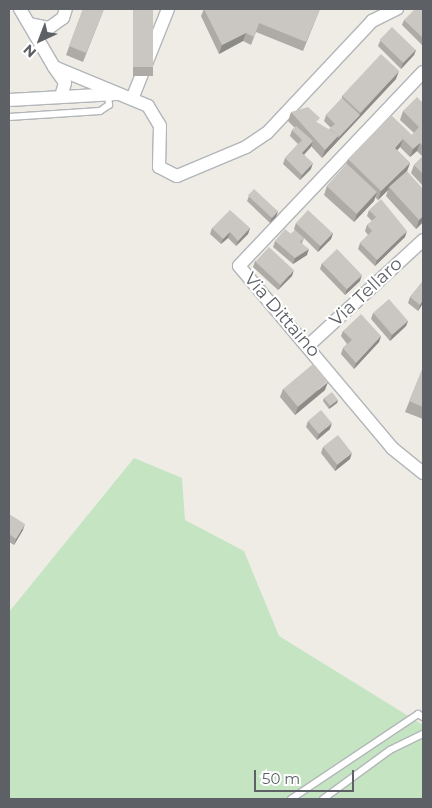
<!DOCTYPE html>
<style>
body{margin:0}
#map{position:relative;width:432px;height:808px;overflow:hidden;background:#eeece5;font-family:Montserrat,sans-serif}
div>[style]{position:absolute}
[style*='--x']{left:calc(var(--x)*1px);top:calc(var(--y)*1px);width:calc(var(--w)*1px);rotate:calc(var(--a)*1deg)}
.green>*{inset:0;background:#c5e5c2}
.roads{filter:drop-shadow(1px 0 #b2b6b9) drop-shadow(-1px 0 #b2b6b9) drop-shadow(0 1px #b2b6b9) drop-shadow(0 -1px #b2b6b9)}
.lane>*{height:6px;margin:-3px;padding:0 3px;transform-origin:3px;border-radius:3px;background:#fff}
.street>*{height:12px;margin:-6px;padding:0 6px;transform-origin:6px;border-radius:6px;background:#fff}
.wall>*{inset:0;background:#aeaba7;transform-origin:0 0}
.shaded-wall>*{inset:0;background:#8d8b88}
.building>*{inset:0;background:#cac7c2;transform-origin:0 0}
span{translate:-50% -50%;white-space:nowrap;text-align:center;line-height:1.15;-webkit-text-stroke:4px #fff;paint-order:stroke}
.street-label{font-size:18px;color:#5d6165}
.frame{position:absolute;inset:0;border:10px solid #5d6165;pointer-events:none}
.north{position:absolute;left:15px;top:15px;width:50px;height:50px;-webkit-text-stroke:4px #fff;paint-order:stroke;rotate:223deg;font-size:14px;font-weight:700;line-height:20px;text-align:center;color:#5d6165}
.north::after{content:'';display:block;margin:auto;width:18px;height:22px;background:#5d6165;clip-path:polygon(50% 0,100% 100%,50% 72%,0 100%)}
.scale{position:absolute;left:254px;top:770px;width:100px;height:22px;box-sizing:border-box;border:2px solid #5d6165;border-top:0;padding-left:6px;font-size:15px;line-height:18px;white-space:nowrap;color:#5d6165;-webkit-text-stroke:4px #fff;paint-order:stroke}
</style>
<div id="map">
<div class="green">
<div style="clip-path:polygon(134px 458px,182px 478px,185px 520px,244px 551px,279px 636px,423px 725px,423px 799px,9px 799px,9px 612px)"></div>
</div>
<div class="roads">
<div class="lane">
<div style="--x:9;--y:117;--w:91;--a:-3.8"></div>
<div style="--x:100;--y:111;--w:11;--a:-34"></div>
<div style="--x:109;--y:105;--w:11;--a:-95"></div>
<div style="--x:291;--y:799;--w:153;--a:-33.8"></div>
<div style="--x:418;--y:714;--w:6;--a:31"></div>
<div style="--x:323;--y:799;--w:83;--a:-36.2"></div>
<div style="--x:390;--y:750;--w:37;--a:-26"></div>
</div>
<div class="street">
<div style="--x:20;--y:9;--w:67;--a:59.6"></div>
<div style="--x:54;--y:67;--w:102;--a:22.5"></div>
<div style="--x:148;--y:106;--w:23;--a:59"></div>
<div style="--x:160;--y:126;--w:41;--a:91.4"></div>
<div style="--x:159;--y:167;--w:20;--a:27"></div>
<div style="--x:177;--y:176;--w:75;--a:-22.8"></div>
<div style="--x:246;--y:147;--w:25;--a:-34"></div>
<div style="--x:267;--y:133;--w:154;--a:-46.8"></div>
<div style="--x:372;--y:21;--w:28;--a:-26"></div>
<div style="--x:30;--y:24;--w:19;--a:12"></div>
<div style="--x:49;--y:28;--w:17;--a:-36"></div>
<div style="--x:63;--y:18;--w:9;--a:-72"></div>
<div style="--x:54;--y:67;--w:19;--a:55"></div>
<div style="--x:65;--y:83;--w:14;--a:107"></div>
<div style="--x:423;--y:72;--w:267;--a:133.5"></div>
<div style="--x:239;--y:266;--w:238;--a:49.9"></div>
<div style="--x:392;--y:448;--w:40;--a:39"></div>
<div style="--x:132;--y:99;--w:97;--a:-68.2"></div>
<div style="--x:9;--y:100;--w:107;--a:-3.2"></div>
<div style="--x:309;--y:345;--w:155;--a:-42.6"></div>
</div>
</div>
<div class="wall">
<div style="clip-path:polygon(83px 9px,104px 9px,83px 62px,66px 55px)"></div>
<div style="left:133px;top:9px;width:20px;height:67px"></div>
<div style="clip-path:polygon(204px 9px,320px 9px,303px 51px,256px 32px,251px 45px,243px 41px,219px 54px,201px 16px)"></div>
<div style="clip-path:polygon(423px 11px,423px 46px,402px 25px,404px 20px)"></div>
<div style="clip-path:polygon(380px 41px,416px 50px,414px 55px,401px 69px,378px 46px)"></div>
<div style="clip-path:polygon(396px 79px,322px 158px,311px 146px,304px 154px,311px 169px,300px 180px,283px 164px,285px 158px,298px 144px,290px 136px,292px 130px,295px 128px,288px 121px,291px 112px,318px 123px,329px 130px,331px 128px,324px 121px,326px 115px,342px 98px,342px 96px)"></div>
<div style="clip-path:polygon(423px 103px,423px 157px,417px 151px,410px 157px,400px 147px,397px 150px,410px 163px,407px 171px,423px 222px,416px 229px,386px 196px,388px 190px,378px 200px,375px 197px,374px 201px,354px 222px,324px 195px,327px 186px,346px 165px,348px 159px,412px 135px,414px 133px,400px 120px,403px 111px)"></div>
<div style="clip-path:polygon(423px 156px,423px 186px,411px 173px,414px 165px)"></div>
<div style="clip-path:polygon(249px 196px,278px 211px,276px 217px,270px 223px,247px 201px)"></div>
<div style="clip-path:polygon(369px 210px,405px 237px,375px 266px,358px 249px,360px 243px,368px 235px,365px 231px,367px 225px,372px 221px,367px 216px)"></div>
<div style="clip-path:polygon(296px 223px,333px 233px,331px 239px,318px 252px,304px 238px,302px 243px,307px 255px,293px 264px,273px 247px,275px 241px,291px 234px,295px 230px,294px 229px)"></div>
<div style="clip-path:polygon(212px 228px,250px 228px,248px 234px,236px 246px,228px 238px,221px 244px,210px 234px)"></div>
<div style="clip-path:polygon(255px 261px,292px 276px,278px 290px,253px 267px)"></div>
<div style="clip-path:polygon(322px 263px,360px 281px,345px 295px,320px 269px)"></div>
<div style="clip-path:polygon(423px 281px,423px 303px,418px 311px,408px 303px,410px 297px)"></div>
<div style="clip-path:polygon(373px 313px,408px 321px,406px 326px,390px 341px,371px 319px)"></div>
<div style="clip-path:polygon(343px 331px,381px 336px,379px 342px,354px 369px,341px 354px,343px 348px,347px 344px,341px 336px)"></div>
<div style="clip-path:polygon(423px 368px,423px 419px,405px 412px)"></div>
<div style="clip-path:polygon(283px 389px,325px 390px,295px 415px,280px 397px)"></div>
<div style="clip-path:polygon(324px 398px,338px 400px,337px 403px,329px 409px,323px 401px)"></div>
<div style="clip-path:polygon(308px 421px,330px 429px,317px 440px,306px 427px)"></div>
<div style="clip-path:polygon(323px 447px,350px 459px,335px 471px,321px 453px)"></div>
<div style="clip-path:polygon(9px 515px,23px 530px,14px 545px,9px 542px)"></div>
</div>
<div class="shaded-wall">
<div style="clip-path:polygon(246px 33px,243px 41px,219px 54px,222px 45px)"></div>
<div style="clip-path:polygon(416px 50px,414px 55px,401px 69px,403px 63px)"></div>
<div style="clip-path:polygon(399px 71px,396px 79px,336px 143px,338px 138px)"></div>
<div style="clip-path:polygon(339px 135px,336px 143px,322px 158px,325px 150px)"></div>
<div style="clip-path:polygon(403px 139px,400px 147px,392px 156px,395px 148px)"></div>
<div style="clip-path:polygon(313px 141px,311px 147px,300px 159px,302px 153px)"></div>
<div style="clip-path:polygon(420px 143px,417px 151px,410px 157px,413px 149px)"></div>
<div style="clip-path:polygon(313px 163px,311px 169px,300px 180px,302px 175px)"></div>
<div style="clip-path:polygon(410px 163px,407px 171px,389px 187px,388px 190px,378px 200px,381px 191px)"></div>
<div style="clip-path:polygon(377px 192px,374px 201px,354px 222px,357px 214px)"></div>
<div style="clip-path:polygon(278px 211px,276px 217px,270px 223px,272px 217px)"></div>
<div style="clip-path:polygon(423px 216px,423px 222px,416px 229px,419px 220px)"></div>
<div style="clip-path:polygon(250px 228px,248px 234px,236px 246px,238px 241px)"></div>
<div style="clip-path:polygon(407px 231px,405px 237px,375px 266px,377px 260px)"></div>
<div style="clip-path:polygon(230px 232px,228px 238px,221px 244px,223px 239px)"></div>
<div style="clip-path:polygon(333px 233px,331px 239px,318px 252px,320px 246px)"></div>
<div style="clip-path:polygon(309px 249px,307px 255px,293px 264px,295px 258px)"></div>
<div style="clip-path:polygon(294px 270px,292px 276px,278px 290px,281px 285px)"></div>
<div style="clip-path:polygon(362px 275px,360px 281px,345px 295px,347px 289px)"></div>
<div style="clip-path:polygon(423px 300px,423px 303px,418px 311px,420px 305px)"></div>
<div style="clip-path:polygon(408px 321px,406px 326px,390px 341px,392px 335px)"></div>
<div style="clip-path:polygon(381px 336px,379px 342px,354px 369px,356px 363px)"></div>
<div style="clip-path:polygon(328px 382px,325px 390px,295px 415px,298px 407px)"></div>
<div style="clip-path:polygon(338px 400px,337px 403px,329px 409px,330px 406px)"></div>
<div style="clip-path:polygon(332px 423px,330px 429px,317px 440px,319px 434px)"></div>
<div style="clip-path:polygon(352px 453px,350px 459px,335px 471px,337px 465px)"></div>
<div style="clip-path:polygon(25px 524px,23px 530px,14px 545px,16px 539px)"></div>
</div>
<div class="building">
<div style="clip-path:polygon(83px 9px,104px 9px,86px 53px,69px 46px)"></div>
<div style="left:133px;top:9px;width:20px;height:58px"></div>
<div style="clip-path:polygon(204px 9px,320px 9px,306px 42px,259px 23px,254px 37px,246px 33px,222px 45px)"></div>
<div style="clip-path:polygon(415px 9px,421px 9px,423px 11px,423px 38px,404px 20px)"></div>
<div style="left:392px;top:27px;width:33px;height:18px;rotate:44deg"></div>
<div style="left:381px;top:54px;width:25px;height:57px;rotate:43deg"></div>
<div style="clip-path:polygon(417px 97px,423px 103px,423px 146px,420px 143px,413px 149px,403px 139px,395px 148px,410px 163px,381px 191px,348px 159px,391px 115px,412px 135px,419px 127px,403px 111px)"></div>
<div style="clip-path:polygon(342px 98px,360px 115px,338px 138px,339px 135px,329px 129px,335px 124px,326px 115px)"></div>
<div style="clip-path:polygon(308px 107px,320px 118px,316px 122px,339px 135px,325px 150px,291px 112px)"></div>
<div style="clip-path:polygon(296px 126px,313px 141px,302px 153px,313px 163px,302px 175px,285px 158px,302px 140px,292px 130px)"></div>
<div style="clip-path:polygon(423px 156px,423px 174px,414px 165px)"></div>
<div style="left:347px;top:164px;width:41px;height:30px;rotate:43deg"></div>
<div style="clip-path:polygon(407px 171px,423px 189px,423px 216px,419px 220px,389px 187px)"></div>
<div style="left:254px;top:189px;width:33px;height:9px;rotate:43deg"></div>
<div style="clip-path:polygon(381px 199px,407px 231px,377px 260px,360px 243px,372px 231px,367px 225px,376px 217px,369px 210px)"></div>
<div style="clip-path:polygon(230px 210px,250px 228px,238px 241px,230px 232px,223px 239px,212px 228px)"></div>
<div style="left:308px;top:210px;width:34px;height:18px;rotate:43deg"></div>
<div style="clip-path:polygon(285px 229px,291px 234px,295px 230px,304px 238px,300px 242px,309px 249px,295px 258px,275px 241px)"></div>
<div style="left:269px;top:247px;width:34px;height:20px;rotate:43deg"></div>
<div style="left:337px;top:249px;width:36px;height:21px;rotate:46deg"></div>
<div style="clip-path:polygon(423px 281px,423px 300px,420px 305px,410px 297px)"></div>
<div style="left:389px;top:299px;width:29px;height:21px;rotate:49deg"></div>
<div style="clip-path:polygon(361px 314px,381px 336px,356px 363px,343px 348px,352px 340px,343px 331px)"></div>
<div style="left:313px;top:364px;width:23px;height:39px;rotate:50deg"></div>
<div style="clip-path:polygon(423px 367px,423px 407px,409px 401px)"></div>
<div style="left:332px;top:392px;width:10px;height:10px;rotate:53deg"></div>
<div style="left:321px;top:410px;width:17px;height:17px;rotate:50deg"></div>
<div style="left:338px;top:435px;width:23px;height:19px;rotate:52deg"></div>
<div style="clip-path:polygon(9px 514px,25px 524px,16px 539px,9px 534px)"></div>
</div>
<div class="street-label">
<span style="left:366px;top:292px;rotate:-43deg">Via Tellaro</span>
<span style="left:282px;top:315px;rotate:49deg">Via Dittaino</span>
</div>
<div class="frame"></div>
<div class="north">N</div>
<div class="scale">50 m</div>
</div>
